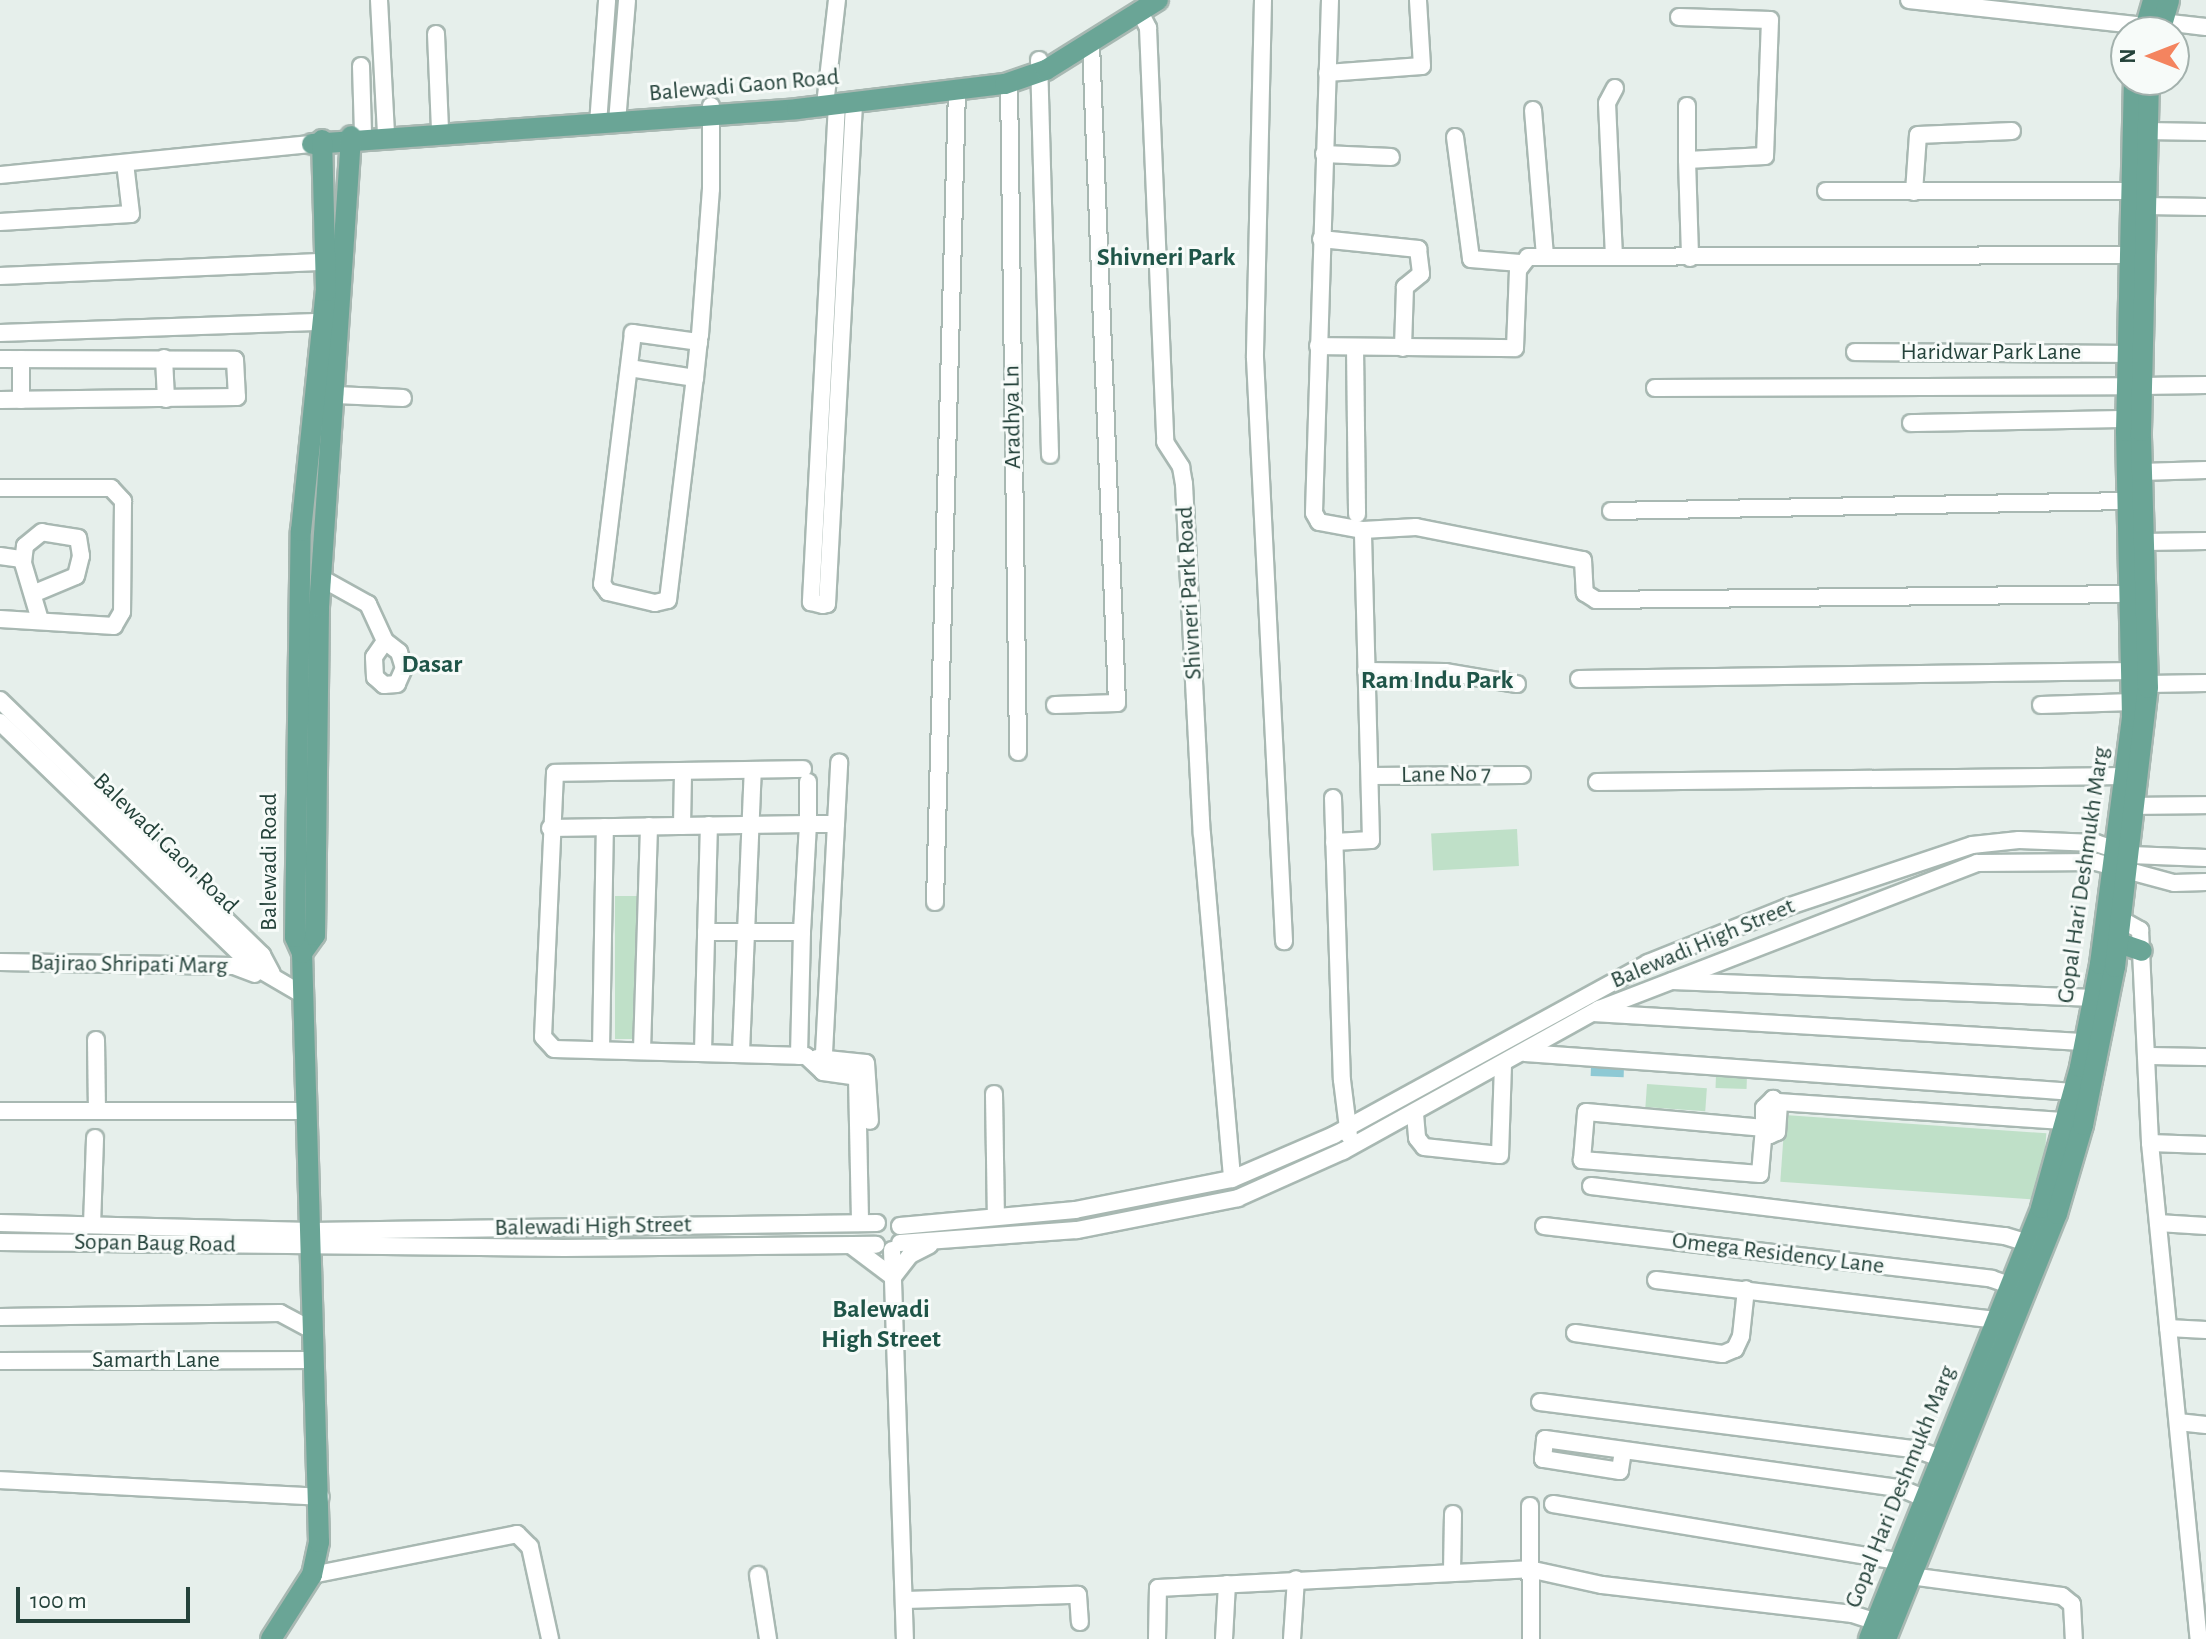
<!DOCTYPE html>
<style>
body{margin:0}
#map{position:relative;width:2206px;height:1639px;overflow:hidden;background:#e6efeb;font-family:"Alegreya Sans",sans-serif}
div>[style]{position:absolute}
[style*='--x']{left:calc(var(--x)*1px);top:calc(var(--y)*1px);width:calc(var(--w)*1px);rotate:calc(var(--a)*1deg)}
.green>*{inset:0;background:#bfe0c8;transform-origin:0 0}
.water>*{inset:0;background:#8ec9d4;transform-origin:0 0}
.roads{filter:drop-shadow(2px 0 #a8b8b2) drop-shadow(-2px 0 #a8b8b2) drop-shadow(0 2px #a8b8b2) drop-shadow(0 -2px #a8b8b2)}
.minor>*{height:16px;margin:-8px;padding:0 8px;transform-origin:8px;border-radius:8px;background:#fff}
.major>*{height:20px;margin:-10px;padding:0 10px;transform-origin:10px;border-radius:10px;background:#6aa596}
span{translate:-50% -50%;white-space:nowrap;text-align:center;line-height:1.15;-webkit-text-stroke:6px #f7fbf9;paint-order:stroke}
.street-label{font-size:24px;color:#24423a}
.neighbourhood-label{font-size:26px;color:#1f5548;font-weight:700}
.north{position:absolute;left:2110px;top:16px;width:80px;height:80px;box-sizing:border-box;background:#f7fbf9;border:2px solid #a3b1ad;border-radius:50%;rotate:270deg;font-size:22px;font-weight:700;line-height:32px;text-align:center;color:#24423a}
.north::after{content:'';display:block;margin:auto;width:28px;height:36px;background:#f4845f;clip-path:polygon(50% 0,100% 100%,50% 72%,0 100%)}
.scale{position:absolute;left:16px;top:1587px;width:174px;height:36px;box-sizing:border-box;border:4px solid #24423a;border-top:0;padding-left:10px;font-size:24px;line-height:28px;white-space:nowrap;color:#24423a;-webkit-text-stroke:6px #f7fbf9;paint-order:stroke}
</style>
<div id="map">
<div class="green">
<div style="left:1517px;top:829px;width:37px;height:86px;rotate:87deg"></div>
<div style="left:615px;top:896px;width:25px;height:143px"></div>
<div style="left:1716px;top:1075px;width:31px;height:13px;rotate:2deg"></div>
<div style="left:1647px;top:1084px;width:60px;height:23px;rotate:4deg"></div>
<div style="left:1785px;top:1115px;width:262px;height:67px;rotate:4deg"></div>
</div>
<div class="water">
<div style="left:1591px;top:1066px;width:33px;height:10px;rotate:2deg"></div>
</div>
<div class="roads">
<div class="minor">
<div style="--x:379;--y:0;--w:133;--a:87"></div>
<div style="--x:1263;--y:0;--w:358;--a:91.3"></div>
<div style="--x:1255;--y:358;--w:584;--a:87.15"></div>
<div style="--x:1330;--y:0;--w:513;--a:91.79"></div>
<div style="--x:1314;--y:513;--w:10;--a:61"></div>
<div style="--x:1319;--y:522;--w:45;--a:10.3"></div>
<div style="--x:1363;--y:530;--w:53;--a:-3.2"></div>
<div style="--x:1416;--y:527;--w:170;--a:11.2"></div>
<div style="--x:1583;--y:560;--w:33;--a:87"></div>
<div style="--x:1585;--y:593;--w:13;--a:32"></div>
<div style="--x:1596;--y:600;--w:535;--a:-0.64"></div>
<div style="--x:1909;--y:0;--w:237;--a:6.3"></div>
<div style="--x:1140;--y:12;--w:18;--a:63"></div>
<div style="--x:1148;--y:28;--w:414;--a:87.6"></div>
<div style="--x:1165;--y:442;--w:30;--a:57"></div>
<div style="--x:1181;--y:467;--w:17;--a:80"></div>
<div style="--x:1184;--y:484;--w:350;--a:87.1"></div>
<div style="--x:1202;--y:834;--w:346;--a:85"></div>
<div style="--x:1679;--y:17;--w:91;--a:1.9"></div>
<div style="--x:1770;--y:20;--w:136;--a:92.1"></div>
<div style="--x:1765;--y:156;--w:78;--a:177.1"></div>
<div style="--x:1687;--y:160;--w:98;--a:88.2"></div>
<div style="--x:2162;--y:22;--w:44;--a:6.5"></div>
<div style="--x:436;--y:34;--w:95;--a:87.6"></div>
<div style="--x:1039;--y:60;--w:395;--a:88.4"></div>
<div style="--x:361;--y:66;--w:69;--a:88.3"></div>
<div style="--x:1327;--y:73;--w:95;--a:-4.2"></div>
<div style="--x:1422;--y:66;--w:66;--a:-93.5"></div>
<div style="--x:1009;--y:82;--w:670;--a:89.23"></div>
<div style="--x:837;--y:104;--w:499;--a:93"></div>
<div style="--x:811;--y:602;--w:12;--a:14"></div>
<div style="--x:823;--y:605;--w:4;--a:-14"></div>
<div style="--x:827;--y:604;--w:501;--a:-86.91"></div>
<div style="--x:825;--y:105;--w:106;--a:-83.5"></div>
<div style="--x:1687;--y:106;--w:54;--a:90"></div>
<div style="--x:1533;--y:110;--w:146;--a:85.3"></div>
<div style="--x:617;--y:122;--w:122;--a:-85.3"></div>
<div style="--x:598;--y:124;--w:124;--a:-85.8"></div>
<div style="--x:2146;--y:131;--w:60;--a:1"></div>
<div style="--x:1455;--y:137;--w:123;--a:82.5"></div>
<div style="--x:1471;--y:259;--w:49;--a:4.7"></div>
<div style="--x:1324;--y:154;--w:67;--a:2.6"></div>
<div style="--x:0;--y:175;--w:314;--a:-5.7"></div>
<div style="--x:1826;--y:191;--w:303;--a:0"></div>
<div style="--x:1914;--y:192;--w:57;--a:-86"></div>
<div style="--x:1918;--y:135;--w:94;--a:-2.4"></div>
<div style="--x:2145;--y:206;--w:61;--a:0.9"></div>
<div style="--x:0;--y:222;--w:131;--a:-3.5"></div>
<div style="--x:131;--y:214;--w:51;--a:-96.7"></div>
<div style="--x:1321;--y:239;--w:98;--a:5.9"></div>
<div style="--x:1418;--y:249;--w:25;--a:83"></div>
<div style="--x:1421;--y:274;--w:21;--a:141"></div>
<div style="--x:1405;--y:287;--w:61;--a:91.9"></div>
<div style="--x:1614;--y:257;--w:154;--a:-92.6"></div>
<div style="--x:1607;--y:103;--w:17;--a:-62"></div>
<div style="--x:0;--y:276;--w:325;--a:-2.5"></div>
<div style="--x:0;--y:333;--w:323;--a:-2"></div>
<div style="--x:699;--y:342;--w:67;--a:-172.2"></div>
<div style="--x:633;--y:333;--w:253;--a:97"></div>
<div style="--x:602;--y:584;--w:10;--a:53"></div>
<div style="--x:608;--y:592;--w:48;--a:13.2"></div>
<div style="--x:655;--y:603;--w:13;--a:-13"></div>
<div style="--x:668;--y:600;--w:224;--a:-83.1"></div>
<div style="--x:695;--y:378;--w:36;--a:-84"></div>
<div style="--x:699;--y:342;--w:4;--a:-90"></div>
<div style="--x:699;--y:338;--w:3;--a:-72"></div>
<div style="--x:700;--y:335;--w:146;--a:-85.7"></div>
<div style="--x:711;--y:189;--w:83;--a:-90"></div>
<div style="--x:1318;--y:346;--w:197;--a:0.6"></div>
<div style="--x:1515;--y:348;--w:78;--a:-87.8"></div>
<div style="--x:1518;--y:270;--w:16;--a:-52"></div>
<div style="--x:1528;--y:257;--w:600;--a:-0.19"></div>
<div style="--x:1355;--y:347;--w:167;--a:89.3"></div>
<div style="--x:1855;--y:352;--w:272;--a:0.4"></div>
<div style="--x:164;--y:358;--w:41;--a:87.2"></div>
<div style="--x:0;--y:359;--w:235;--a:0.2"></div>
<div style="--x:235;--y:360;--w:37;--a:87"></div>
<div style="--x:237;--y:397;--w:237;--a:179.3"></div>
<div style="--x:21;--y:359;--w:41;--a:90"></div>
<div style="--x:629;--y:368;--w:67;--a:8.6"></div>
<div style="--x:2142;--y:386;--w:64;--a:-0.9"></div>
<div style="--x:1655;--y:388;--w:471;--a:-0.2"></div>
<div style="--x:336;--y:395;--w:67;--a:2.6"></div>
<div style="--x:1911;--y:423;--w:215;--a:-1.1"></div>
<div style="--x:2141;--y:472;--w:65;--a:-1.8"></div>
<div style="--x:0;--y:488;--w:111;--a:0"></div>
<div style="--x:111;--y:488;--w:18;--a:47"></div>
<div style="--x:123;--y:501;--w:111;--a:90.5"></div>
<div style="--x:122;--y:612;--w:16;--a:120"></div>
<div style="--x:114;--y:626;--w:114;--a:-176.5"></div>
<div style="--x:1611;--y:511;--w:516;--a:-1.11"></div>
<div style="--x:2144;--y:542;--w:62;--a:-0.9"></div>
<div style="--x:0;--y:556;--w:22;--a:8"></div>
<div style="--x:321;--y:578;--w:54;--a:29"></div>
<div style="--x:368;--y:604;--w:41;--a:65.3"></div>
<div style="--x:385;--y:641;--w:18;--a:38"></div>
<div style="--x:399;--y:652;--w:17;--a:73"></div>
<div style="--x:404;--y:668;--w:17;--a:114"></div>
<div style="--x:397;--y:684;--w:13;--a:176"></div>
<div style="--x:384;--y:685;--w:12;--a:-138"></div>
<div style="--x:375;--y:677;--w:20;--a:-93"></div>
<div style="--x:374;--y:657;--w:19;--a:-55"></div>
<div style="--x:35;--y:593;--w:44;--a:-22.5"></div>
<div style="--x:76;--y:576;--w:21;--a:-76"></div>
<div style="--x:81;--y:556;--w:18;--a:-99"></div>
<div style="--x:78;--y:538;--w:36;--a:-171"></div>
<div style="--x:42;--y:532;--w:22;--a:141"></div>
<div style="--x:25;--y:546;--w:17;--a:97"></div>
<div style="--x:23;--y:563;--w:59;--a:73.4"></div>
<div style="--x:1366;--y:671;--w:79;--a:0.7"></div>
<div style="--x:1445;--y:672;--w:73;--a:9.5"></div>
<div style="--x:1579;--y:679;--w:554;--a:-0.83"></div>
<div style="--x:2148;--y:684;--w:58;--a:-1"></div>
<div style="--x:0;--y:700;--w:366;--a:44.2"></div>
<div style="--x:262;--y:955;--w:21;--a:62"></div>
<div style="--x:1055;--y:705;--w:62;--a:-1.8"></div>
<div style="--x:1117;--y:703;--w:661;--a:-92.26"></div>
<div style="--x:2041;--y:705;--w:91;--a:-1.9"></div>
<div style="--x:0;--y:722;--w:350;--a:44"></div>
<div style="--x:252;--y:965;--w:56;--a:30.3"></div>
<div style="--x:803;--y:769;--w:248;--a:179.1"></div>
<div style="--x:555;--y:773;--w:264;--a:92.6"></div>
<div style="--x:543;--y:1037;--w:16;--a:47"></div>
<div style="--x:554;--y:1049;--w:252;--a:1.6"></div>
<div style="--x:806;--y:1056;--w:23;--a:43"></div>
<div style="--x:823;--y:1072;--w:34;--a:8"></div>
<div style="--x:857;--y:1077;--w:146;--a:88.8"></div>
<div style="--x:1370;--y:776;--w:152;--a:-0.4"></div>
<div style="--x:808;--y:782;--w:42;--a:90"></div>
<div style="--x:808;--y:824;--w:28;--a:0"></div>
<div style="--x:1597;--y:782;--w:529;--a:-0.65"></div>
<div style="--x:1333;--y:798;--w:282;--a:88.2"></div>
<div style="--x:1342;--y:1080;--w:56;--a:82.9"></div>
<div style="--x:2137;--y:806;--w:69;--a:-0.8"></div>
<div style="--x:682;--y:826;--w:54;--a:-88.9"></div>
<div style="--x:550;--y:828;--w:258;--a:-0.9"></div>
<div style="--x:808;--y:824;--w:108;--a:93.2"></div>
<div style="--x:1334;--y:842;--w:37;--a:-3"></div>
<div style="--x:1371;--y:840;--w:310;--a:-91.5"></div>
<div style="--x:935;--y:902;--w:812;--a:-88.45"></div>
<div style="--x:2122;--y:920;--w:21;--a:29"></div>
<div style="--x:2140;--y:930;--w:213;--a:87.3"></div>
<div style="--x:2150;--y:1143;--w:498;--a:84.4"></div>
<div style="--x:706;--y:932;--w:96;--a:0"></div>
<div style="--x:802;--y:932;--w:124;--a:91.4"></div>
<div style="--x:0;--y:962;--w:234;--a:1"></div>
<div style="--x:234;--y:966;--w:22;--a:21"></div>
<div style="--x:1672;--y:981;--w:422;--a:2.3"></div>
<div style="--x:1593;--y:1013;--w:494;--a:3.4"></div>
<div style="--x:96;--y:1040;--w:71;--a:89.2"></div>
<div style="--x:601;--y:1050;--w:223;--a:-89"></div>
<div style="--x:642;--y:1050;--w:224;--a:-88.2"></div>
<div style="--x:703;--y:1052;--w:227;--a:-88.5"></div>
<div style="--x:741;--y:1052;--w:281;--a:-87.6"></div>
<div style="--x:1525;--y:1053;--w:550;--a:4.06"></div>
<div style="--x:2146;--y:1056;--w:60;--a:1"></div>
<div style="--x:817;--y:1058;--w:49;--a:5.8"></div>
<div style="--x:866;--y:1063;--w:58;--a:86.1"></div>
<div style="--x:823;--y:1072;--w:310;--a:-87"></div>
<div style="--x:994;--y:1094;--w:123;--a:89.1"></div>
<div style="--x:1773;--y:1099;--w:8;--a:40"></div>
<div style="--x:1779;--y:1104;--w:28;--a:94"></div>
<div style="--x:1777;--y:1132;--w:8;--a:157"></div>
<div style="--x:1770;--y:1135;--w:9;--a:-131"></div>
<div style="--x:1764;--y:1128;--w:20;--a:-90"></div>
<div style="--x:1764;--y:1108;--w:13;--a:-45"></div>
<div style="--x:1778;--y:1102;--w:289;--a:3.8"></div>
<div style="--x:0;--y:1111;--w:305;--a:0"></div>
<div style="--x:1586;--y:1112;--w:179;--a:5.1"></div>
<div style="--x:1764;--y:1128;--w:46;--a:95"></div>
<div style="--x:1760;--y:1174;--w:179;--a:-175.5"></div>
<div style="--x:1582;--y:1160;--w:48;--a:-85.2"></div>
<div style="--x:1415;--y:1114;--w:24;--a:85"></div>
<div style="--x:1417;--y:1138;--w:11;--a:52"></div>
<div style="--x:1424;--y:1147;--w:76;--a:6"></div>
<div style="--x:1500;--y:1155;--w:90;--a:-88.1"></div>
<div style="--x:2150;--y:1143;--w:56;--a:2"></div>
<div style="--x:1591;--y:1186;--w:417;--a:6.9"></div>
<div style="--x:2005;--y:1236;--w:24;--a:17"></div>
<div style="--x:0;--y:1223;--w:310;--a:1.5"></div>
<div style="--x:310;--y:1231;--w:567;--a:-0.81"></div>
<div style="--x:2158;--y:1223;--w:48;--a:3.6"></div>
<div style="--x:92;--y:1225;--w:87;--a:-88"></div>
<div style="--x:900;--y:1226;--w:176;--a:-5.2"></div>
<div style="--x:1075;--y:1210;--w:160;--a:-11.2"></div>
<div style="--x:1232;--y:1179;--w:111;--a:-23.3"></div>
<div style="--x:1334;--y:1135;--w:358;--a:-28.7"></div>
<div style="--x:1648;--y:963;--w:150;--a:-21.9"></div>
<div style="--x:1787;--y:907;--w:195;--a:-18.5"></div>
<div style="--x:1972;--y:845;--w:47;--a:-6.1"></div>
<div style="--x:2019;--y:840;--w:77;--a:2.2"></div>
<div style="--x:2096;--y:843;--w:37;--a:19"></div>
<div style="--x:2131;--y:855;--w:75;--a:2.3"></div>
<div style="--x:1544;--y:1226;--w:451;--a:6.7"></div>
<div style="--x:1992;--y:1279;--w:21;--a:19"></div>
<div style="--x:0;--y:1242;--w:564;--a:0.61"></div>
<div style="--x:564;--y:1248;--w:312;--a:-0.6"></div>
<div style="--x:900;--y:1243;--w:177;--a:-4.2"></div>
<div style="--x:1077;--y:1230;--w:164;--a:-11.2"></div>
<div style="--x:1238;--y:1198;--w:115;--a:-24.1"></div>
<div style="--x:1343;--y:1151;--w:293;--a:-29"></div>
<div style="--x:1599;--y:1009;--w:405;--a:-21.1"></div>
<div style="--x:1977;--y:863;--w:119;--a:-0.5"></div>
<div style="--x:2096;--y:862;--w:81;--a:15.1"></div>
<div style="--x:2174;--y:883;--w:32;--a:-2"></div>
<div style="--x:853;--y:1247;--w:50;--a:36.9"></div>
<div style="--x:892;--y:1250;--w:389;--a:88.1"></div>
<div style="--x:893;--y:1277;--w:28;--a:-52"></div>
<div style="--x:910;--y:1255;--w:22;--a:-27"></div>
<div style="--x:1656;--y:1280;--w:344;--a:6.7"></div>
<div style="--x:0;--y:1317;--w:280;--a:-0.8"></div>
<div style="--x:280;--y:1313;--w:38;--a:28"></div>
<div style="--x:2168;--y:1328;--w:38;--a:3"></div>
<div style="--x:1575;--y:1333;--w:149;--a:8.1"></div>
<div style="--x:1723;--y:1354;--w:13;--a:-23"></div>
<div style="--x:1735;--y:1349;--w:14;--a:-65"></div>
<div style="--x:1741;--y:1336;--w:47;--a:-83.9"></div>
<div style="--x:0;--y:1361;--w:313;--a:-0.2"></div>
<div style="--x:1540;--y:1402;--w:381;--a:7.2"></div>
<div style="--x:1918;--y:1450;--w:23;--a:20"></div>
<div style="--x:2178;--y:1422;--w:28;--a:6"></div>
<div style="--x:1623;--y:1451;--w:20;--a:99"></div>
<div style="--x:1620;--y:1471;--w:78;--a:-171.1"></div>
<div style="--x:1543;--y:1459;--w:20;--a:-84"></div>
<div style="--x:1545;--y:1439;--w:358;--a:7.9"></div>
<div style="--x:1900;--y:1488;--w:26;--a:23"></div>
<div style="--x:0;--y:1480;--w:321;--a:3"></div>
<div style="--x:1553;--y:1504;--w:351;--a:9.4"></div>
<div style="--x:1530;--y:1506;--w:133;--a:89.6"></div>
<div style="--x:1452;--y:1572;--w:58;--a:-89"></div>
<div style="--x:312;--y:1575;--w:209;--a:-11.3"></div>
<div style="--x:517;--y:1534;--w:18;--a:45"></div>
<div style="--x:530;--y:1547;--w:94;--a:77.7"></div>
<div style="--x:758;--y:1575;--w:65;--a:81.1"></div>
<div style="--x:1910;--y:1576;--w:153;--a:7.5"></div>
<div style="--x:2062;--y:1596;--w:13;--a:39"></div>
<div style="--x:2072;--y:1604;--w:35;--a:87"></div>
<div style="--x:905;--y:1600;--w:173;--a:-1.7"></div>
<div style="--x:1078;--y:1595;--w:27;--a:86"></div>
<div style="--x:1157;--y:1639;--w:51;--a:-88.9"></div>
<div style="--x:1158;--y:1588;--w:371;--a:-2.9"></div>
<div style="--x:1529;--y:1569;--w:75;--a:12.4"></div>
<div style="--x:1602;--y:1585;--w:252;--a:6.6"></div>
<div style="--x:1852;--y:1614;--w:25;--a:18"></div>
<div style="--x:1224;--y:1639;--w:55;--a:-86.9"></div>
<div style="--x:1292;--y:1639;--w:60;--a:-86.2"></div>
</div>
<div class="major">
<div style="--x:2144;--y:32;--w:33;--a:-74"></div>
<div style="--x:2160;--y:32;--w:33;--a:-74"></div>
<div style="--x:312;--y:144;--w:486;--a:-4.1"></div>
<div style="--x:797;--y:109;--w:209;--a:-6.9"></div>
<div style="--x:1005;--y:84;--w:43;--a:-18.9"></div>
<div style="--x:1046;--y:70;--w:132;--a:-32"></div>
<div style="--x:2119;--y:943;--w:24;--a:19"></div>
<div style="--x:302;--y:953;--w:22;--a:-54"></div>
<div style="--x:315;--y:935;--w:328;--a:-89.3"></div>
<div style="--x:319;--y:607;--w:472;--a:-86.1"></div>
<div style="--x:271;--y:1639;--w:76;--a:-57.4"></div>
<div style="--x:312;--y:1575;--w:34;--a:-78"></div>
<div style="--x:319;--y:1542;--w:589;--a:-91.65"></div>
<div style="--x:302;--y:953;--w:17;--a:-114"></div>
<div style="--x:295;--y:937;--w:406;--a:-89.2"></div>
<div style="--x:301;--y:531;--w:241;--a:-84.1"></div>
<div style="--x:326;--y:291;--w:151;--a:-91.5"></div>
<div style="--x:1869;--y:1639;--w:464;--a:-68.2"></div>
<div style="--x:2041;--y:1208;--w:146;--a:-74.5"></div>
<div style="--x:2080;--y:1067;--w:105;--a:-79"></div>
<div style="--x:2100;--y:964;--w:249;--a:-82.6"></div>
<div style="--x:2132;--y:717;--w:286;--a:-91.2"></div>
<div style="--x:2126;--y:431;--w:351;--a:-88.7"></div>
<div style="--x:1886;--y:1639;--w:458;--a:-68.1"></div>
<div style="--x:2057;--y:1214;--w:93;--a:-73.7"></div>
<div style="--x:2083;--y:1125;--w:161;--a:-78.6"></div>
<div style="--x:2115;--y:967;--w:281;--a:-83.3"></div>
<div style="--x:2148;--y:688;--w:257;--a:-91.6"></div>
<div style="--x:2141;--y:431;--w:351;--a:-88.7"></div>
</div>
</div>
<div class="street-label">
<span style="left:744px;top:86px;rotate:-5deg">Balewadi Gaon Road</span>
<span style="left:1991px;top:353px">Haridwar Park Lane</span>
<span style="left:1013px;top:417px;rotate:-91deg">Aradhya Ln</span>
<span style="left:1190px;top:593px;rotate:-93deg">Shivneri Park Road</span>
<span style="left:1446px;top:775px;rotate:-1deg">Lane No 7</span>
<span style="left:165px;top:844px;rotate:44deg">Balewadi Gaon Road</span>
<span style="left:270px;top:862px;rotate:-90deg">Balewadi Road</span>
<span style="left:2084px;top:875px;rotate:-82deg">Gopal Hari Deshmukh Marg</span>
<span style="left:1703px;top:944px;rotate:-23deg">Balewadi High Street</span>
<span style="left:129px;top:965px;rotate:1deg">Bajirao Shripati Marg</span>
<span style="left:593px;top:1227px;rotate:-1deg">Balewadi High Street</span>
<span style="left:155px;top:1244px;rotate:1deg">Sopan Baug Road</span>
<span style="left:1778px;top:1254px;rotate:7deg">Omega Residency Lane</span>
<span style="left:156px;top:1361px">Samarth Lane</span>
<span style="left:1901px;top:1487px;rotate:-68deg">Gopal Hari Deshmukh Marg</span>
</div>
<div class="neighbourhood-label">
<span style="left:1166px;top:258px">Shivneri Park</span>
<span style="left:432px;top:665px">Dasar</span>
<span style="left:1437px;top:681px">Ram Indu Park</span>
<span style="left:881px;top:1325px">Balewadi<br>High Street</span>
</div>
<div class="north">N</div>
<div class="scale">100 m</div>
</div>
